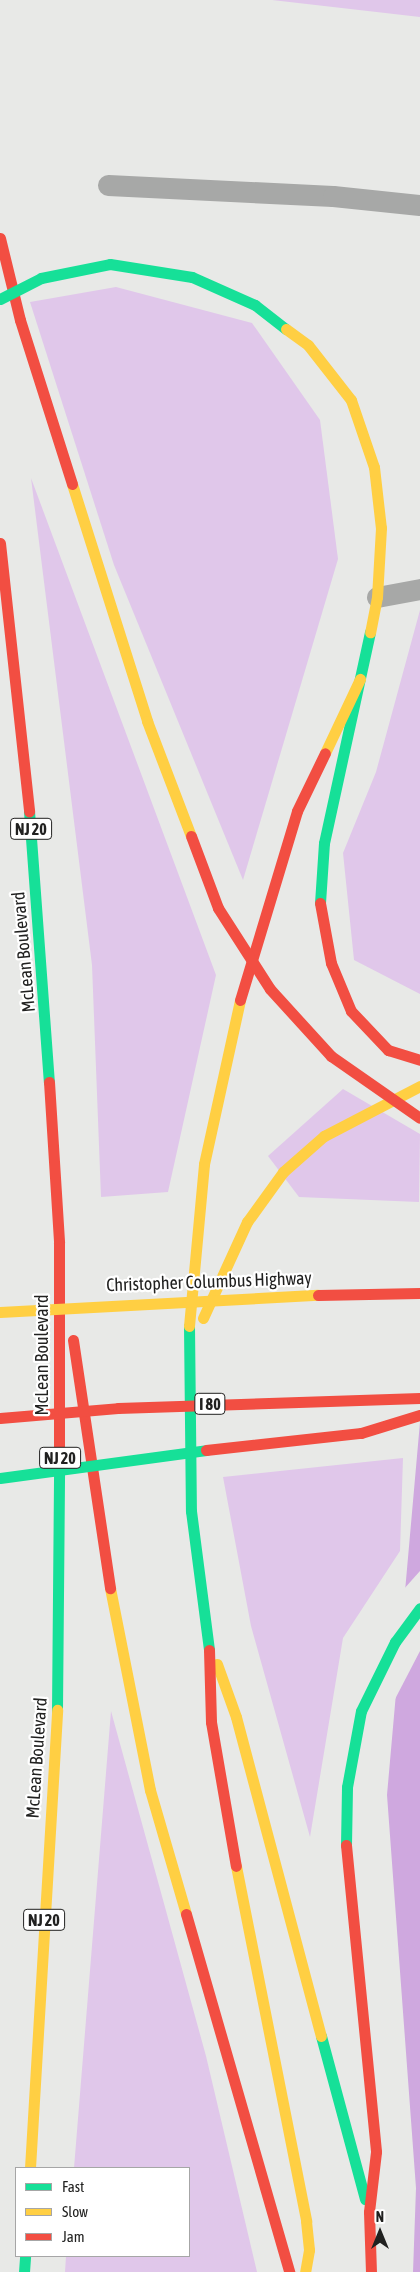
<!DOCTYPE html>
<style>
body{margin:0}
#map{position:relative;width:420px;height:2272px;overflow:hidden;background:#e8e9e7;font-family:"Asap Condensed",sans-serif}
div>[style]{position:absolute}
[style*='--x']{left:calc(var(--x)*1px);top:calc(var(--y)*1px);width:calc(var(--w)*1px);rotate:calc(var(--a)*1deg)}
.green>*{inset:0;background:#e0c7ea}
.water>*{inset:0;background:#cfa8df}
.pier>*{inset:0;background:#e8e9e7}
.lane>*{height:21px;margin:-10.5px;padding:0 10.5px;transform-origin:10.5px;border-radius:10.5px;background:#a7a8a7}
.fast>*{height:11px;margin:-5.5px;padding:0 5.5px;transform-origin:5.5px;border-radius:5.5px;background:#16e098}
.slow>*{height:11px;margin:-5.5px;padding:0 5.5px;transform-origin:5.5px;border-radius:5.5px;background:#ffcf43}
.jam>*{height:11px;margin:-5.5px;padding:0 5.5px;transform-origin:5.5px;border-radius:5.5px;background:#f24e42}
.fast-bridge>*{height:11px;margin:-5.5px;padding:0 5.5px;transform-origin:5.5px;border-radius:5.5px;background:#16e098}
.slow-bridge>*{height:11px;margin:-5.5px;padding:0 5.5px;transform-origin:5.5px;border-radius:5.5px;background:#ffcf43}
.jam-bridge>*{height:11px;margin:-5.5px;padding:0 5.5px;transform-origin:5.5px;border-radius:5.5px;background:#f24e42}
span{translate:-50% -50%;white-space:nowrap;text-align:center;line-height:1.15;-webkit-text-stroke:4.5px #fff;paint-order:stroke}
.shield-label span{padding:1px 4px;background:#fff;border:1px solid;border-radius:4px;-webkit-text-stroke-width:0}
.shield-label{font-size:16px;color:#212120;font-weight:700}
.street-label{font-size:18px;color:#212120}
.legend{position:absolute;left:15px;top:2167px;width:175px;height:90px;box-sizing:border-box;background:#fff;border:1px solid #a6a6a6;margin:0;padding:6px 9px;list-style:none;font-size:15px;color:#212120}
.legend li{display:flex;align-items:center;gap:10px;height:25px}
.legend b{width:25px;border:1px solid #a6a6a6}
.north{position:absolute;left:355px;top:2207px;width:50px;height:50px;-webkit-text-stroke:4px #fff;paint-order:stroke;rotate:0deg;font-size:14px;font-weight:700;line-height:20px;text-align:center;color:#212120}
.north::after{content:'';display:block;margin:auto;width:18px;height:22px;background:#212120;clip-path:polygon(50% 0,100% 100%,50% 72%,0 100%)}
</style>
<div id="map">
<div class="green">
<div style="clip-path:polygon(272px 0,420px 0,420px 17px)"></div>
<div style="clip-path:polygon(116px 287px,252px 323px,320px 420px,338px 559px,243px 880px,114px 565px,30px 302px)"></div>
<div style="clip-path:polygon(31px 478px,216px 975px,168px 1192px,101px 1197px,92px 965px)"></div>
<div style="clip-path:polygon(420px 610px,420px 994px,354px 960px,343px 853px,376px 772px)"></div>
<div style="clip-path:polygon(343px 1089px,420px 1134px,419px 1202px,299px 1197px,268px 1156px)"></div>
<div style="clip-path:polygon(403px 1458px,400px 1551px,343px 1638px,310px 1837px,251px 1626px,223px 1477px)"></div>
<div style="clip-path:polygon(111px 1711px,206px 2056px,257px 2272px,65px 2272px,66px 2256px,189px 2256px,189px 2168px,74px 2168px)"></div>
</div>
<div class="water">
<div style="clip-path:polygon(420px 1422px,420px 2272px,413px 2272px,416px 2188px,387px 1795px)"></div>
</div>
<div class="pier">
<div style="clip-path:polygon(420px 1571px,420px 1651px,393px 1703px,403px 1590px)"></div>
</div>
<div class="lane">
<div style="--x:108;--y:185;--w:225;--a:2.8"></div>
<div style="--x:333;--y:196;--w:87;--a:5.9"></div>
<div style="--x:377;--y:597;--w:44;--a:-10.5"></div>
</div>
<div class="fast">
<div style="--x:41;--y:278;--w:70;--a:-11.5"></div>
<div style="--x:110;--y:264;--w:83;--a:9"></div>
<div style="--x:192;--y:277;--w:69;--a:24"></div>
<div style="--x:255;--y:305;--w:39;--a:38"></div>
<div style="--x:29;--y:811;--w:272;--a:85.8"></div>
<div style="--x:320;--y:903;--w:60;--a:-86.2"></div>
<div style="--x:324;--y:843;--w:216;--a:-77.7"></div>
<div style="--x:189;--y:1326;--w:185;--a:89.4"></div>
<div style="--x:191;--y:1511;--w:140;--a:82.6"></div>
<div style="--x:57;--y:1710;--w:253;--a:-89.5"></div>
<div style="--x:346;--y:1845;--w:58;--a:-89"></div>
<div style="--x:347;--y:1787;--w:77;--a:-79.6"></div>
<div style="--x:361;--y:1711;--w:77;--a:-63.8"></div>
<div style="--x:395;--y:1642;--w:42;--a:-53.7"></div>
<div style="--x:321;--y:2036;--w:169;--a:74.9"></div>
<div style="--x:24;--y:2272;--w:16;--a:-86"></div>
</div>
<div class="slow">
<div style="--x:286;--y:329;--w:27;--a:36"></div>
<div style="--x:308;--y:345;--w:70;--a:52"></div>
<div style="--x:351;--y:400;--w:71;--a:71.1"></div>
<div style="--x:374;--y:467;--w:61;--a:83.5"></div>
<div style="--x:381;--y:528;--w:69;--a:93.3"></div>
<div style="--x:377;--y:597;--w:36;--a:101"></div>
<div style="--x:72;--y:484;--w:249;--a:72.4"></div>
<div style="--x:147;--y:721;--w:123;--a:69.1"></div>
<div style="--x:325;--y:753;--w:82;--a:-64.7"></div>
<div style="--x:203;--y:1318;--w:106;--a:-65.4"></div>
<div style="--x:247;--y:1222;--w:62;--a:-54.2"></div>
<div style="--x:283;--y:1172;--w:55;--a:-41.3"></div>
<div style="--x:324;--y:1136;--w:108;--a:-27.5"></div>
<div style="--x:189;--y:1326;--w:163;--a:-84.7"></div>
<div style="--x:204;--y:1164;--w:168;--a:-77.6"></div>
<div style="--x:110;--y:1588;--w:206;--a:78.8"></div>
<div style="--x:150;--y:1790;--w:129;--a:73.8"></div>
<div style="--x:217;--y:1664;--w:56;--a:70.3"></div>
<div style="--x:236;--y:1717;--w:330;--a:75.1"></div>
<div style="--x:236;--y:1866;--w:362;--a:78.8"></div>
<div style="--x:306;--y:2221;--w:29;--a:84"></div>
<div style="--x:309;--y:2250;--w:22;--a:100"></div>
<div style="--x:30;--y:2168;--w:459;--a:-86.6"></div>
</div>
<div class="jam">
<div style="--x:0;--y:238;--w:84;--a:76.3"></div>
<div style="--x:20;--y:320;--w:172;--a:72.4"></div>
<div style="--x:0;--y:543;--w:270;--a:83.8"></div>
<div style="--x:191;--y:836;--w:77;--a:69.4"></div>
<div style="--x:320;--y:903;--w:61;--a:79.6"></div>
<div style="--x:331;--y:963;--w:52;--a:67.4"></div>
<div style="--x:351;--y:1011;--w:54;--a:46.5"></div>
<div style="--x:388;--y:1050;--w:34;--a:17"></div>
<div style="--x:240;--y:1000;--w:197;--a:-73.2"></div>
<div style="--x:297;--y:811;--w:64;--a:-64.2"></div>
<div style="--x:49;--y:1082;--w:161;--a:86.4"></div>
<div style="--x:59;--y:1243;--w:214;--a:90"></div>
<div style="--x:73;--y:1340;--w:251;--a:81.5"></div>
<div style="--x:209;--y:1650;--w:72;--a:88.4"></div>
<div style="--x:211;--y:1722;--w:146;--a:80.2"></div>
<div style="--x:346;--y:1845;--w:308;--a:84.4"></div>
<div style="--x:376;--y:2152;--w:60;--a:96.7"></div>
<div style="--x:369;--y:2212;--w:60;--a:88.1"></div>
<div style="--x:186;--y:1914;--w:373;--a:73.9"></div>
</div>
<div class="fast-bridge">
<div style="--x:0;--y:299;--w:46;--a:-27.1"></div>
<div style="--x:0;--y:1478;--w:208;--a:-7.7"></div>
</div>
<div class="slow-bridge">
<div style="--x:0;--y:1312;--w:318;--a:-3.1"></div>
</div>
<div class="jam-bridge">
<div style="--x:218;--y:908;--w:96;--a:57.3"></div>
<div style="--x:270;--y:989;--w:91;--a:47.7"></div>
<div style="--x:331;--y:1056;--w:108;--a:34.9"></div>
<div style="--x:318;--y:1295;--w:102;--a:-1.1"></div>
<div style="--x:0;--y:1418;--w:118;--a:-4.8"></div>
<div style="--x:118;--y:1408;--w:302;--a:-1.9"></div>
<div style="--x:206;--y:1450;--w:156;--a:-6.3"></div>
<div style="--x:361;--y:1433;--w:62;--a:-17"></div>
</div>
<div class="shield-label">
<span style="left:31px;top:829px">NJ 20</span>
<span style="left:210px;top:1404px">I 80</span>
<span style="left:60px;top:1458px">NJ 20</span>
<span style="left:44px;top:1920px">NJ 20</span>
</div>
<div class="street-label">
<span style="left:24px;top:952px;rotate:-95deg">McLean Boulevard</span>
<span style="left:209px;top:1282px;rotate:-2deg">Christopher Columbus Highway</span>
<span style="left:42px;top:1355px;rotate:-90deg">McLean Boulevard</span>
<span style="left:37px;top:1758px;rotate:-86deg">McLean Boulevard</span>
</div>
<ul class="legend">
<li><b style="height:6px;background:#16e098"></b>Fast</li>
<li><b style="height:6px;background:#ffcf43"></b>Slow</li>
<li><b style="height:6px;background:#f24e42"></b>Jam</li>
</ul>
<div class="north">N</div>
</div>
